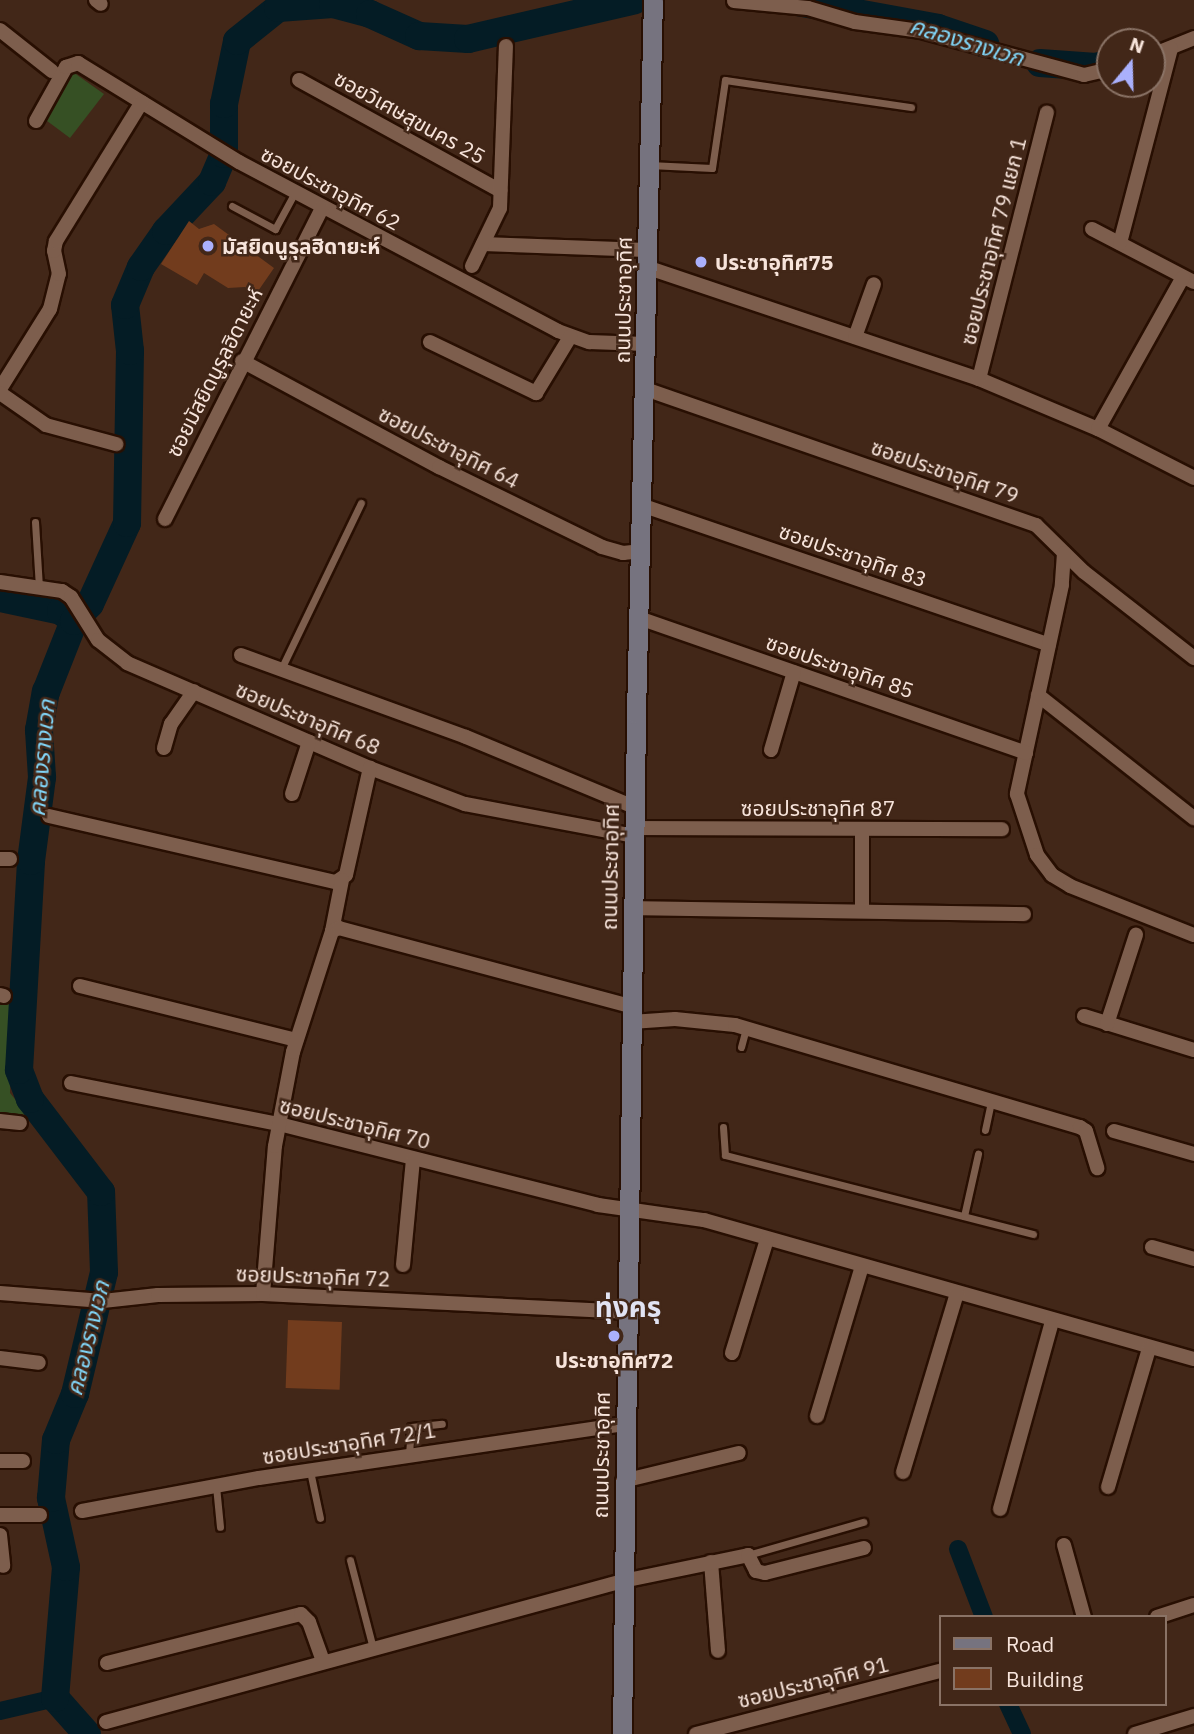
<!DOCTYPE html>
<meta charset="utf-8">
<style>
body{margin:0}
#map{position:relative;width:1194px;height:1734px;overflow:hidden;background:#422718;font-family:"IBM Plex Sans","Noto Sans Thai",sans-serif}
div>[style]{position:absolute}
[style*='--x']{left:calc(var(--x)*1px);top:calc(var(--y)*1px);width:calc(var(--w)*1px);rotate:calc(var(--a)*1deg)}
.green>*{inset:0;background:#365024}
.canal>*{height:18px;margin:-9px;padding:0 9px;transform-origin:9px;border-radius:9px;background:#041c25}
.river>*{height:28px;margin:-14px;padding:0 14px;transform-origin:14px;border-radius:14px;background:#041c25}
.building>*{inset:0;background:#723c1d;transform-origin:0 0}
.roads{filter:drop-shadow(2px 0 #280f02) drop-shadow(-2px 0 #280f02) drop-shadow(0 2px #280f02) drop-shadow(0 -2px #280f02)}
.service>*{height:7px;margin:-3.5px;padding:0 3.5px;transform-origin:3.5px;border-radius:3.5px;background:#7d5e4d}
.minor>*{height:14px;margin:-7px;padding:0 7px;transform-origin:7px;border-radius:7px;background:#7d5e4d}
.secondary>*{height:19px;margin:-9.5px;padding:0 9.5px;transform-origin:9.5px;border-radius:9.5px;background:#76737f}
.dots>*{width:19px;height:19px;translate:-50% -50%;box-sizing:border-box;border:4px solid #422718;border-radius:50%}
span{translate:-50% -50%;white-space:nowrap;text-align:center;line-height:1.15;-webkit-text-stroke:5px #422718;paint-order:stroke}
.street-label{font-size:21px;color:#f7e4db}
.poi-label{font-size:21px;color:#f7e4db;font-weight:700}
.left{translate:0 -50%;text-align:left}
.water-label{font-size:23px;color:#81d5f7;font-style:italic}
.district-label{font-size:28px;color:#e1e3f2;font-weight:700}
.legend{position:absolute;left:939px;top:1615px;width:228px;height:91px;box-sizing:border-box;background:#422718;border:2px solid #8a7366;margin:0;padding:9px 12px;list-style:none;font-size:21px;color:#f7e4db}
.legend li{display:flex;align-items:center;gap:14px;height:35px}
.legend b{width:35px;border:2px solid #8a7366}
.north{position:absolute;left:1096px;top:28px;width:70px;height:70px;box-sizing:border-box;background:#422718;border:2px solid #8a7366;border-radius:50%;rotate:19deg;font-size:19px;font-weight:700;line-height:28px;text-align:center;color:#f7e4db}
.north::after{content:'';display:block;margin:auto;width:24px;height:32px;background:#aab0fc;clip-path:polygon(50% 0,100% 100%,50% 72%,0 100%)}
</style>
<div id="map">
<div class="green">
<div style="clip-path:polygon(63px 65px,104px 94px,70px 138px,35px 112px)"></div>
<div style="clip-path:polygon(0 1002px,12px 1002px,10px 1093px,32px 1120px,0 1117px)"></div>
</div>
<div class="canal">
<div style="--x:958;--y:1549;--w:73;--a:69.1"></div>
<div style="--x:1008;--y:1704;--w:33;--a:65"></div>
<div style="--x:0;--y:1711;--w:57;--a:-13.3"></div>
</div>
<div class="river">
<div style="--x:797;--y:2;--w:143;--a:10.4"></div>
<div style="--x:938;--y:28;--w:50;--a:18.8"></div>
<div style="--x:1040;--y:63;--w:56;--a:4.1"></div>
<div style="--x:1096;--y:67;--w:15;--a:-16"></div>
<div style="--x:0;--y:598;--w:62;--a:12"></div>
<div style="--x:61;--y:611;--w:16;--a:38"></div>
<div style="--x:87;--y:1734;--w:48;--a:-131.6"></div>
<div style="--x:55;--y:1698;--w:131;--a:-85.2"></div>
<div style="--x:66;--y:1567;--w:71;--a:-102.3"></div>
<div style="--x:51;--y:1498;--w:58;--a:-85.1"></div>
<div style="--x:56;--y:1440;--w:50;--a:-67.6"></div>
<div style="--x:75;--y:1394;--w:125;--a:-76.6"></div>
<div style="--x:104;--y:1272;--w:80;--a:-92.1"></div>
<div style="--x:101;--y:1192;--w:117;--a:-127.4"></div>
<div style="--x:30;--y:1099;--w:31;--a:-111"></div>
<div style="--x:19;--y:1070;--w:209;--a:-86.7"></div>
<div style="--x:31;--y:861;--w:85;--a:-82.5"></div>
<div style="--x:42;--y:777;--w:47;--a:-93.7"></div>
<div style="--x:39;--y:730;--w:39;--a:-80"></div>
<div style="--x:46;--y:692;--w:76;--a:-68.5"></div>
<div style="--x:74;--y:621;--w:23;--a:-47"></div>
<div style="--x:90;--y:604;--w:89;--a:-65.4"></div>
<div style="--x:127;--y:523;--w:172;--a:-89"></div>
<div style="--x:130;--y:351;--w:46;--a:-96.2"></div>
<div style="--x:125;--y:305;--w:41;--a:-67.2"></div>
<div style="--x:141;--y:267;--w:44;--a:-55.2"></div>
<div style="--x:166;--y:231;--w:67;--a:-46.8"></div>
<div style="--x:212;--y:182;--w:30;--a:-67"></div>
<div style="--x:224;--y:154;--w:50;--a:-90"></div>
<div style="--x:224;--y:104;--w:64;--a:-78.3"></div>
<div style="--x:237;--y:41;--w:53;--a:-38.8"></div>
<div style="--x:278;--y:8;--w:55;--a:-4.2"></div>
<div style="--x:333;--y:4;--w:38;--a:15"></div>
<div style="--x:370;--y:14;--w:54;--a:24.2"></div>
<div style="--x:419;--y:36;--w:49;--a:3.5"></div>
<div style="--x:468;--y:39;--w:171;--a:-13.1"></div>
</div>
<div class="building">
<div style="clip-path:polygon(189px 221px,199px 229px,214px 224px,274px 268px,256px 294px,245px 287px,228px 288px,204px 273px,197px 285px,161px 264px)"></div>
<div style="left:288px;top:1320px;width:54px;height:68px;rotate:2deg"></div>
</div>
<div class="roads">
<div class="service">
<div style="--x:649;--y:165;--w:63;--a:2.7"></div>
<div style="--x:712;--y:168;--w:89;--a:-81.6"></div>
<div style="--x:725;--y:80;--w:188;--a:8.3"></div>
<div style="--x:232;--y:206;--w:49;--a:28.1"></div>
<div style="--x:275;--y:229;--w:42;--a:-61.6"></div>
<div style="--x:35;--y:522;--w:65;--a:86.5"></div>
<div style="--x:282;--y:667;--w:182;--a:-64.3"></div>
<div style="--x:741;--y:1047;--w:20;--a:-75"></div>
<div style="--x:723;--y:1127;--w:28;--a:86"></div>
<div style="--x:725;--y:1155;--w:318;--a:14.4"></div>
<div style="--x:985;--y:1130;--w:29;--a:-78"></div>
<div style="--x:964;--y:1216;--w:64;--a:-77.3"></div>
<div style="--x:409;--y:1455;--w:28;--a:-86"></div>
<div style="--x:411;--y:1427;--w:31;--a:-6"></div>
<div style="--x:310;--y:1471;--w:48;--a:78"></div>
<div style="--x:216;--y:1486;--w:41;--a:84.4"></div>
<div style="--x:748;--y:1555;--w:120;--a:-16"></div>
<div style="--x:350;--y:1560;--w:91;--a:75.4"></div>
</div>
<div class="minor">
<div style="--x:96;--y:0;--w:6;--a:39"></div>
<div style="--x:734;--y:1;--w:74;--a:5.4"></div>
<div style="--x:808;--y:8;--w:49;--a:16.6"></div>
<div style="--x:855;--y:22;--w:67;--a:7.8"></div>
<div style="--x:921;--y:31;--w:169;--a:15.1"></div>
<div style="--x:1084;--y:75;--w:27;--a:-13"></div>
<div style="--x:0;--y:30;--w:66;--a:38.3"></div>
<div style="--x:1152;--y:55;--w:45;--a:-22"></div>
<div style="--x:299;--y:80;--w:230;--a:28.8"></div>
<div style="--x:36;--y:121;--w:62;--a:-60.9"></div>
<div style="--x:66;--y:67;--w:13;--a:-18"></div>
<div style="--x:78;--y:63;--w:189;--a:31.6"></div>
<div style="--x:239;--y:162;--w:361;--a:27.9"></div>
<div style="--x:558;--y:331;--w:33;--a:20"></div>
<div style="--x:589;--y:342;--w:56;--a:2"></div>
<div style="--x:1092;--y:229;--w:115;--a:27.5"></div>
<div style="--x:1120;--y:243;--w:201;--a:-75.3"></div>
<div style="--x:483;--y:244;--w:163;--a:2.1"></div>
<div style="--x:472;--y:266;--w:64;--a:-64.2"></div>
<div style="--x:500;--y:208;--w:162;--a:-87.9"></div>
<div style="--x:646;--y:267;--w:351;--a:18.6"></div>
<div style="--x:979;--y:379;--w:129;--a:22.8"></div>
<div style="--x:1098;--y:429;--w:108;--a:27"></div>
<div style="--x:855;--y:337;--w:56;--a:-70.3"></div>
<div style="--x:430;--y:342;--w:118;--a:25.7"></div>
<div style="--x:536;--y:393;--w:66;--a:-58.7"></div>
<div style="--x:242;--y:361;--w:224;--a:28.3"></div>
<div style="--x:439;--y:467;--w:182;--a:26.1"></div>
<div style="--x:602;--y:547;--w:22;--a:16"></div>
<div style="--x:623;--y:553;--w:19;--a:-6"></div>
<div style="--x:979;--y:379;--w:275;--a:-75.7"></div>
<div style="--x:0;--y:389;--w:94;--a:-58"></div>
<div style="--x:50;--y:309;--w:36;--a:-76"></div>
<div style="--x:59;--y:274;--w:24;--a:-102"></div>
<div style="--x:54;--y:251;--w:10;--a:-79"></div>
<div style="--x:56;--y:241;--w:163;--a:-58.3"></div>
<div style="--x:645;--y:389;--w:414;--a:19.2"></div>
<div style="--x:1036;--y:525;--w:67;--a:44.4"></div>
<div style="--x:1084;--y:572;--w:140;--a:38"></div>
<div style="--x:0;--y:393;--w:56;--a:34.8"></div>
<div style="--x:46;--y:425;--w:73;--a:15.2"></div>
<div style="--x:1098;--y:429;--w:174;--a:-60.8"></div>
<div style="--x:644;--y:506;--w:428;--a:18.9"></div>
<div style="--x:165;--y:519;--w:348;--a:-63.2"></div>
<div style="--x:1064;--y:553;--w:32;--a:94"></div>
<div style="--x:1062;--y:585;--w:214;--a:102.2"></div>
<div style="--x:1017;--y:794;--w:64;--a:71.8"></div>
<div style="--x:1037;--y:855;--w:25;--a:53"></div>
<div style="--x:1052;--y:875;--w:21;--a:31"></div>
<div style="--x:1070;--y:886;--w:133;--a:21.6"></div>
<div style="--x:0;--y:582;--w:63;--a:8.3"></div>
<div style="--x:62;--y:591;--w:11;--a:34"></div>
<div style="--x:71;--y:597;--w:51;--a:57.9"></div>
<div style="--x:98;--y:640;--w:37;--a:38"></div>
<div style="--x:127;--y:663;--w:265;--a:23.4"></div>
<div style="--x:370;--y:768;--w:102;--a:20.8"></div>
<div style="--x:465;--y:804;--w:172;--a:10.7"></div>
<div style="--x:639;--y:618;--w:410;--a:19.2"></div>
<div style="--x:241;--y:655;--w:239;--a:20"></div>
<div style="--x:466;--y:737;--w:182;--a:22.6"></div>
<div style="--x:1038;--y:695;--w:199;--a:38.3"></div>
<div style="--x:164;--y:748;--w:25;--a:-74"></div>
<div style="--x:171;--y:724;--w:40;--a:-55.1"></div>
<div style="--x:771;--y:750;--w:81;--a:-73.6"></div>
<div style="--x:292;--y:794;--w:55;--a:-71.9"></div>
<div style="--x:49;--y:816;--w:294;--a:13"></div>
<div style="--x:336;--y:882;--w:12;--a:-35"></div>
<div style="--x:346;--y:875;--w:110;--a:-77.4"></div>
<div style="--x:634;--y:828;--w:368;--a:0.2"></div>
<div style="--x:862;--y:829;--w:82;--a:90"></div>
<div style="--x:0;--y:859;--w:10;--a:0"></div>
<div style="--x:633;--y:908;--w:391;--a:0.9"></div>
<div style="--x:332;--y:931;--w:52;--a:-78.9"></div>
<div style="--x:80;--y:986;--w:223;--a:14"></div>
<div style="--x:0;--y:995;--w:4;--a:14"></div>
<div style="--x:1084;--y:1016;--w:115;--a:17.2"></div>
<div style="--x:631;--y:1022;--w:44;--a:-3.9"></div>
<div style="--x:675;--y:1019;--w:60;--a:5.7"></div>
<div style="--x:735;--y:1025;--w:360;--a:16.5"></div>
<div style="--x:1080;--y:1127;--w:7;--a:34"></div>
<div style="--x:1086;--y:1131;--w:39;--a:73"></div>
<div style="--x:1107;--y:1024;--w:94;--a:-72"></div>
<div style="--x:71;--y:1083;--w:212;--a:11.2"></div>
<div style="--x:279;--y:1124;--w:329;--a:14.2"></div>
<div style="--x:598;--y:1205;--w:107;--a:8.1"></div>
<div style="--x:704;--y:1220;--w:509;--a:15.84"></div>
<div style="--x:0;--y:1121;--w:20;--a:6"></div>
<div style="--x:1114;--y:1131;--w:83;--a:16"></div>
<div style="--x:1152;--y:1247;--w:44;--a:15.9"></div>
<div style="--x:403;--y:1265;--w:106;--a:-84.6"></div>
<div style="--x:0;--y:1293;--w:103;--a:4.4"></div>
<div style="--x:103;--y:1301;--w:55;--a:-6.2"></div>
<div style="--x:158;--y:1295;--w:105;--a:-0.5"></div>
<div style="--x:263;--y:1294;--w:363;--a:2.8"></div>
<div style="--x:263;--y:1294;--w:148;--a:-85.4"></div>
<div style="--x:275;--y:1146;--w:96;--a:-79.2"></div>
<div style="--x:293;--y:1052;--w:127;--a:-72.1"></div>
<div style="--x:332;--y:931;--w:8;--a:-23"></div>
<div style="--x:339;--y:928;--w:302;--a:15"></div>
<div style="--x:732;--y:1353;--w:119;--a:-72.9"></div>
<div style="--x:0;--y:1358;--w:39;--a:7"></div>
<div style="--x:817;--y:1416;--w:157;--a:-73.3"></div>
<div style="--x:0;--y:1461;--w:23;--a:0"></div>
<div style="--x:903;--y:1472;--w:187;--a:-73.2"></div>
<div style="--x:623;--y:1481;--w:119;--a:-13.6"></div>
<div style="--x:1108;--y:1487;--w:144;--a:-73.5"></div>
<div style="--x:1000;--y:1509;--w:195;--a:-74.5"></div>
<div style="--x:82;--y:1511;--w:180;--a:-10.6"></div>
<div style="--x:259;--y:1478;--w:369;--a:-8.4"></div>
<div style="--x:0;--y:1515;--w:40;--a:0"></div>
<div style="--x:0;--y:1535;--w:31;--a:84"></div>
<div style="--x:1064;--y:1545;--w:75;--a:74.5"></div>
<div style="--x:711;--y:1562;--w:89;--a:85.5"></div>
<div style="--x:1157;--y:1617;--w:39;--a:-18"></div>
<div style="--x:107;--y:1663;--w:200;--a:-14.2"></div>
<div style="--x:301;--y:1614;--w:11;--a:45"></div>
<div style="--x:309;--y:1622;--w:41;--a:70.3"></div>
<div style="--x:106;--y:1722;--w:536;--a:-15.26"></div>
<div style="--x:623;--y:1581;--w:128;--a:-11.7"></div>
<div style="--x:748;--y:1555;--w:18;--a:63"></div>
<div style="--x:756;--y:1571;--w:9;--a:13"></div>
<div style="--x:765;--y:1573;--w:102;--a:-14.2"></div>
<div style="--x:696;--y:1734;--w:252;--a:-14.5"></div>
<div style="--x:1135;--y:1734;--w:62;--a:-17"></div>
</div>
<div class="secondary">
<div style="--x:622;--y:1734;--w:1020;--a:-89.21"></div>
<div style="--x:636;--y:714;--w:714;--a:-88.64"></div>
</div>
</div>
<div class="dots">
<div style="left:208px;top:246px;background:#aab0fc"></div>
<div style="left:701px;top:262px;background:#aab0fc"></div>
<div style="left:614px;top:1336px;background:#aab0fc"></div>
</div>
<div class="street-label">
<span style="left:410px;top:117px;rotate:29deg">ซอยวิเศษสุขนคร 25</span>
<span style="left:331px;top:188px;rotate:28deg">ซอยประชาอุทิศ 62</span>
<span style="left:993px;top:241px;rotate:-76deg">ซอยประชาอุทิศ 79 แยก 1</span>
<span style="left:623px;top:300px;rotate:-89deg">ถนนประชาอุทิศ</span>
<span style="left:214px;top:372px;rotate:-63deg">ซอยมัสยิดนูรุลฮิดายะห์</span>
<span style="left:449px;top:447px;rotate:27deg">ซอยประชาอุทิศ 64</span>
<span style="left:945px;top:471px;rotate:19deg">ซอยประชาอุทิศ 79</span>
<span style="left:853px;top:555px;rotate:19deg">ซอยประชาอุทิศ 83</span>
<span style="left:840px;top:666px;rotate:19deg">ซอยประชาอุทิศ 85</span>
<span style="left:308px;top:718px;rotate:23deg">ซอยประชาอุทิศ 68</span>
<span style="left:818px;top:808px">ซอยประชาอุทิศ 87</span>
<span style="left:610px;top:867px;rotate:-89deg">ถนนประชาอุทิศ</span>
<span style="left:355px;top:1123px;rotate:14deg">ซอยประชาอุทิศ 70</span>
<span style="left:313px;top:1276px;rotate:2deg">ซอยประชาอุทิศ 72</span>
<span style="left:349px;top:1443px;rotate:-9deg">ซอยประชาอุทิศ 72/1</span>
<span style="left:601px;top:1455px;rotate:-89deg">ถนนประชาอุทิศ</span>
<span style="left:813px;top:1682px;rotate:-14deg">ซอยประชาอุทิศ 91</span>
</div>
<div class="poi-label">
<span class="left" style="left:222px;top:246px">มัสยิดนูรุลฮิดายะห์</span>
<span class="left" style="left:715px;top:262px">ประชาอุทิศ75</span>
<span style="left:614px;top:1360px">ประชาอุทิศ72</span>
</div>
<div class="water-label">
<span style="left:967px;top:41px;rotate:17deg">คลองรางเวก</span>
<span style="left:41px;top:758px;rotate:-85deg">คลองรางเวก</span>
<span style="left:87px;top:1338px;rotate:-76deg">คลองรางเวก</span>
</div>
<div class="district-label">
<span style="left:628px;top:1307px">ทุ่งครุ</span>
</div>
<ul class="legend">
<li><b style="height:9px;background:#76737f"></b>Road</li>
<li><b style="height:19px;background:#723c1d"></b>Building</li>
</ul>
<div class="north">N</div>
</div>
